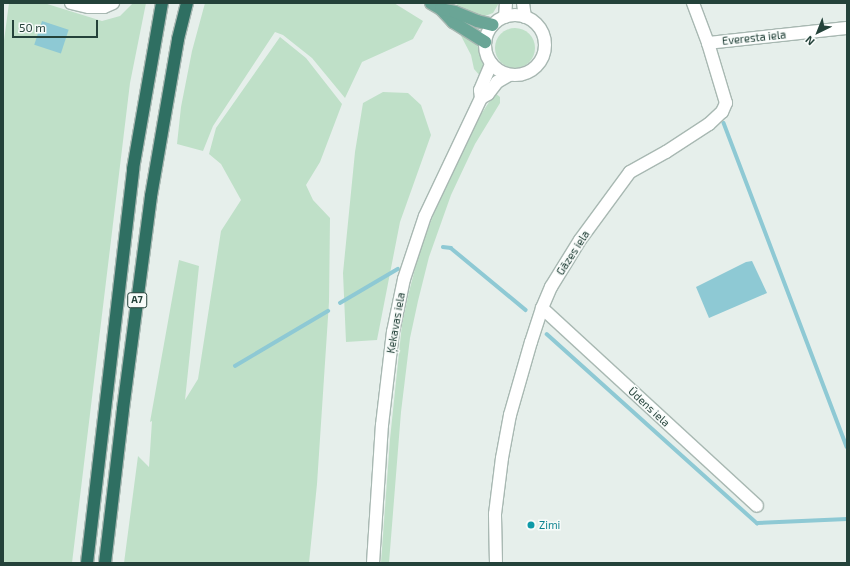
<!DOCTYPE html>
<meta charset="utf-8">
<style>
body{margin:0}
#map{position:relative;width:850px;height:566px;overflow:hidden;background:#e6efeb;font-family:"Exo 2",sans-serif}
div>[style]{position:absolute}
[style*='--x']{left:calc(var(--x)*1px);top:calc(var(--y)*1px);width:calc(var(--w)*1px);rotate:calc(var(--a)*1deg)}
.green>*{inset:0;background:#bfe0c8}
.round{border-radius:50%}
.water>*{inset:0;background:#8ec9d4;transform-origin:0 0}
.stream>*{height:3.5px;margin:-1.75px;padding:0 1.75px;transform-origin:1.75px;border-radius:1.75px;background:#8ec9d4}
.roads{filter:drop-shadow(1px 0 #a8b8b2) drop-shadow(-1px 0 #a8b8b2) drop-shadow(0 1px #a8b8b2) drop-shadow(0 -1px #a8b8b2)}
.minor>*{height:12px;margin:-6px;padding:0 6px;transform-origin:6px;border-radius:6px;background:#fff}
.secondary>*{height:12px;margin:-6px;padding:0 6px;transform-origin:6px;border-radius:6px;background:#fff}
.secondary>.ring{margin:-6px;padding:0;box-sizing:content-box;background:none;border:12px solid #fff;border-radius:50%}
.primary>*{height:12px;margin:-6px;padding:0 6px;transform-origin:6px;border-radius:6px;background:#6aa596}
.motorway>*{height:12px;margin:-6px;padding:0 6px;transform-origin:6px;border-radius:6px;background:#2f6f62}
.dots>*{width:11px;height:11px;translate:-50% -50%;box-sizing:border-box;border:2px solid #f7fbf9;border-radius:50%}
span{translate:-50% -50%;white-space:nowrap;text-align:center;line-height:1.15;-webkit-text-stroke:3px #f7fbf9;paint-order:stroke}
.shield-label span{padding:1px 3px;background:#f7fbf9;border:1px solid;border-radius:3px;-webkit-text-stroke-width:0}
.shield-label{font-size:10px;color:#24423a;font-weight:700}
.street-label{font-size:11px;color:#24423a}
.culture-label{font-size:11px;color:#0d838f}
.left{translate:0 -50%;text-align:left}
.frame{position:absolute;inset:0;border:4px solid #24423a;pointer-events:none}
.north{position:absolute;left:798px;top:12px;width:40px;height:40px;-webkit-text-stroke:3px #f7fbf9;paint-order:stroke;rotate:223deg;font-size:11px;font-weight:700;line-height:16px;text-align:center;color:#24423a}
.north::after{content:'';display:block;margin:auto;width:14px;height:18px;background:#24423a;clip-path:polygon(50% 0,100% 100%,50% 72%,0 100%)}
.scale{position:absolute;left:12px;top:20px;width:86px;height:18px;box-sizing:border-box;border:2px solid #24423a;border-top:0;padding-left:5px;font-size:12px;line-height:14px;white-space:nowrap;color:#24423a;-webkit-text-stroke:3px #f7fbf9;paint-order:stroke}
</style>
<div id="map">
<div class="green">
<div style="clip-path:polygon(9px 3px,44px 3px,102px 21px,120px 16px,133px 3px,146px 3px,130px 83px,72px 563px,3px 563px,3px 48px)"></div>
<div style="clip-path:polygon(205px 3px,394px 3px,423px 21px,413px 39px,362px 62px,345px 98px,312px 58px,283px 35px,275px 32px,213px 126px,203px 151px,177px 144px,181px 107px,192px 51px)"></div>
<div style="clip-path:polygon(454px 3px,499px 3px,493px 13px,485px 16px,473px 13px)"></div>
<div class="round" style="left:495px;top:28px;width:40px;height:40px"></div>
<div style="clip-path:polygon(459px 32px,474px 42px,479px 48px,484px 66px,481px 77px,474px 69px,471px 55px)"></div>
<div style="clip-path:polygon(280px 37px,306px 58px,342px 104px,320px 162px,306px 185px,313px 200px,330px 218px,329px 302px,317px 484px,309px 563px,124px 563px,138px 456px,149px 467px,152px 421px,150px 422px,179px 260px,199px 266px,185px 400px,198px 379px,221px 231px,241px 200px,221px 164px,209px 154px,216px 128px)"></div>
<div style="clip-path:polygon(383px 92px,408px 93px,421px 105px,431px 135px,400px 222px,377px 340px,346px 342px,343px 273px,355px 152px,363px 103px)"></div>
<div style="clip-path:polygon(495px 93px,500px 97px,500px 103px,475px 144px,451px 195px,429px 257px,418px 301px,410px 338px,401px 412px,389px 563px,381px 563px,390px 439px,402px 324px,409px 292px,419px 253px,446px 181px,476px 122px)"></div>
</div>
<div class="water">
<div style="left:42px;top:21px;width:28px;height:25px;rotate:18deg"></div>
<div style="clip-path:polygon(752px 261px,767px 293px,709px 318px,696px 287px,746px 262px)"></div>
</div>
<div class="stream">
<div style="--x:724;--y:123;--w:346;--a:69.2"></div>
<div style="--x:443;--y:247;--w:8;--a:7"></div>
<div style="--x:451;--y:248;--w:97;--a:39.6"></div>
<div style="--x:340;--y:303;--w:67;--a:-30.4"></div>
<div style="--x:547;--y:334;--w:283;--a:42"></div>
<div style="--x:757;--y:523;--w:90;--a:-2.5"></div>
<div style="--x:235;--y:366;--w:108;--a:-30.6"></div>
</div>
<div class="roads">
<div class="minor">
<div style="--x:708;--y:43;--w:140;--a:-6.2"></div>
<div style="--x:542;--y:308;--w:292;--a:42.6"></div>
<div style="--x:496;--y:563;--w:49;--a:-91.2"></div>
<div style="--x:495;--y:514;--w:56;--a:-82.9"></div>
<div style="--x:502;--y:458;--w:44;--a:-79.5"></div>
<div style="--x:510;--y:415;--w:76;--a:-74"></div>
<div style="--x:531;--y:342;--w:36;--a:-72"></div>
<div style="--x:542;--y:308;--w:23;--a:-67"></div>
<div style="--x:551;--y:287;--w:55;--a:-58.3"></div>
<div style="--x:580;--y:240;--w:84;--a:-53.7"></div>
<div style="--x:630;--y:172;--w:41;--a:-29.1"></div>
<div style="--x:666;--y:152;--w:51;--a:-33.1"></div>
<div style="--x:709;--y:124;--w:18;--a:-43"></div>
<div style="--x:722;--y:112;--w:10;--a:-66"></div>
<div style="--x:726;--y:103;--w:63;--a:-106.7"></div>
<div style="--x:708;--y:43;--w:43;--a:-110.6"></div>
</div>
<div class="secondary">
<div style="--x:71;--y:3;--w:18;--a:13"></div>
<div style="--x:89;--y:7;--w:15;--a:0"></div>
<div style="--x:104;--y:7;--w:10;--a:-24"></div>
<div style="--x:523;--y:3;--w:14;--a:82"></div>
<div class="ring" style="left:485px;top:15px;width:48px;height:48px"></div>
<div style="--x:505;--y:17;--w:14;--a:-86"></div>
<div style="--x:481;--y:98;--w:8;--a:-30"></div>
<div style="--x:488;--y:94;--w:15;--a:-53"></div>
<div style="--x:497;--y:82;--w:14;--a:-30"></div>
<div style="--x:373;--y:563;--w:138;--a:-86.3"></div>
<div style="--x:382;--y:425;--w:94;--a:-83.3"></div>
<div style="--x:393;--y:332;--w:54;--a:-78.3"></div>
<div style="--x:404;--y:279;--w:66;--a:-71.6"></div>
<div style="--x:425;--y:216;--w:131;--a:-64.6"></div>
<div style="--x:481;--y:98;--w:8;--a:-97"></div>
<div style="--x:480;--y:90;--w:28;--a:-67"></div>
</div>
<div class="primary">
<div style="--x:431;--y:3;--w:12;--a:31"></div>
<div style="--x:441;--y:9;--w:18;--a:47"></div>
<div style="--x:453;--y:22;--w:38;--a:32"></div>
<div style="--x:441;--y:9;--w:14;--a:12"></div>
<div style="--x:455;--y:12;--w:24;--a:22"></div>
<div style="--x:477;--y:21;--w:16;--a:14"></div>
</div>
<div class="motorway">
<div style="--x:87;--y:563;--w:397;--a:-83.3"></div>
<div style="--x:133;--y:169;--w:169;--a:-80.1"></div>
<div style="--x:105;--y:563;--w:155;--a:-83.3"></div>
<div style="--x:123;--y:409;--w:215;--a:-82.5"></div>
<div style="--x:151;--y:196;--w:159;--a:-80.2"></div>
<div style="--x:178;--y:39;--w:37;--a:-76"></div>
</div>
</div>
<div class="dots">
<div style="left:531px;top:525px;background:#0f9aa8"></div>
</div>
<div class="shield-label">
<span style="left:137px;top:300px">A7</span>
</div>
<div class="street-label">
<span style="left:754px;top:38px;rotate:-6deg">Everesta iela</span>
<span style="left:573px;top:253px;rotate:-57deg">Gāzes iela</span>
<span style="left:396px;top:323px;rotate:-80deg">Ķekavas iela</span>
<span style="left:649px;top:407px;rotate:43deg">Ūdens iela</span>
</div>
<div class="culture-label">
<span class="left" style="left:539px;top:525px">Zimi</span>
</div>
<div class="frame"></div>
<div class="north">N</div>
<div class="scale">50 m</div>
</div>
